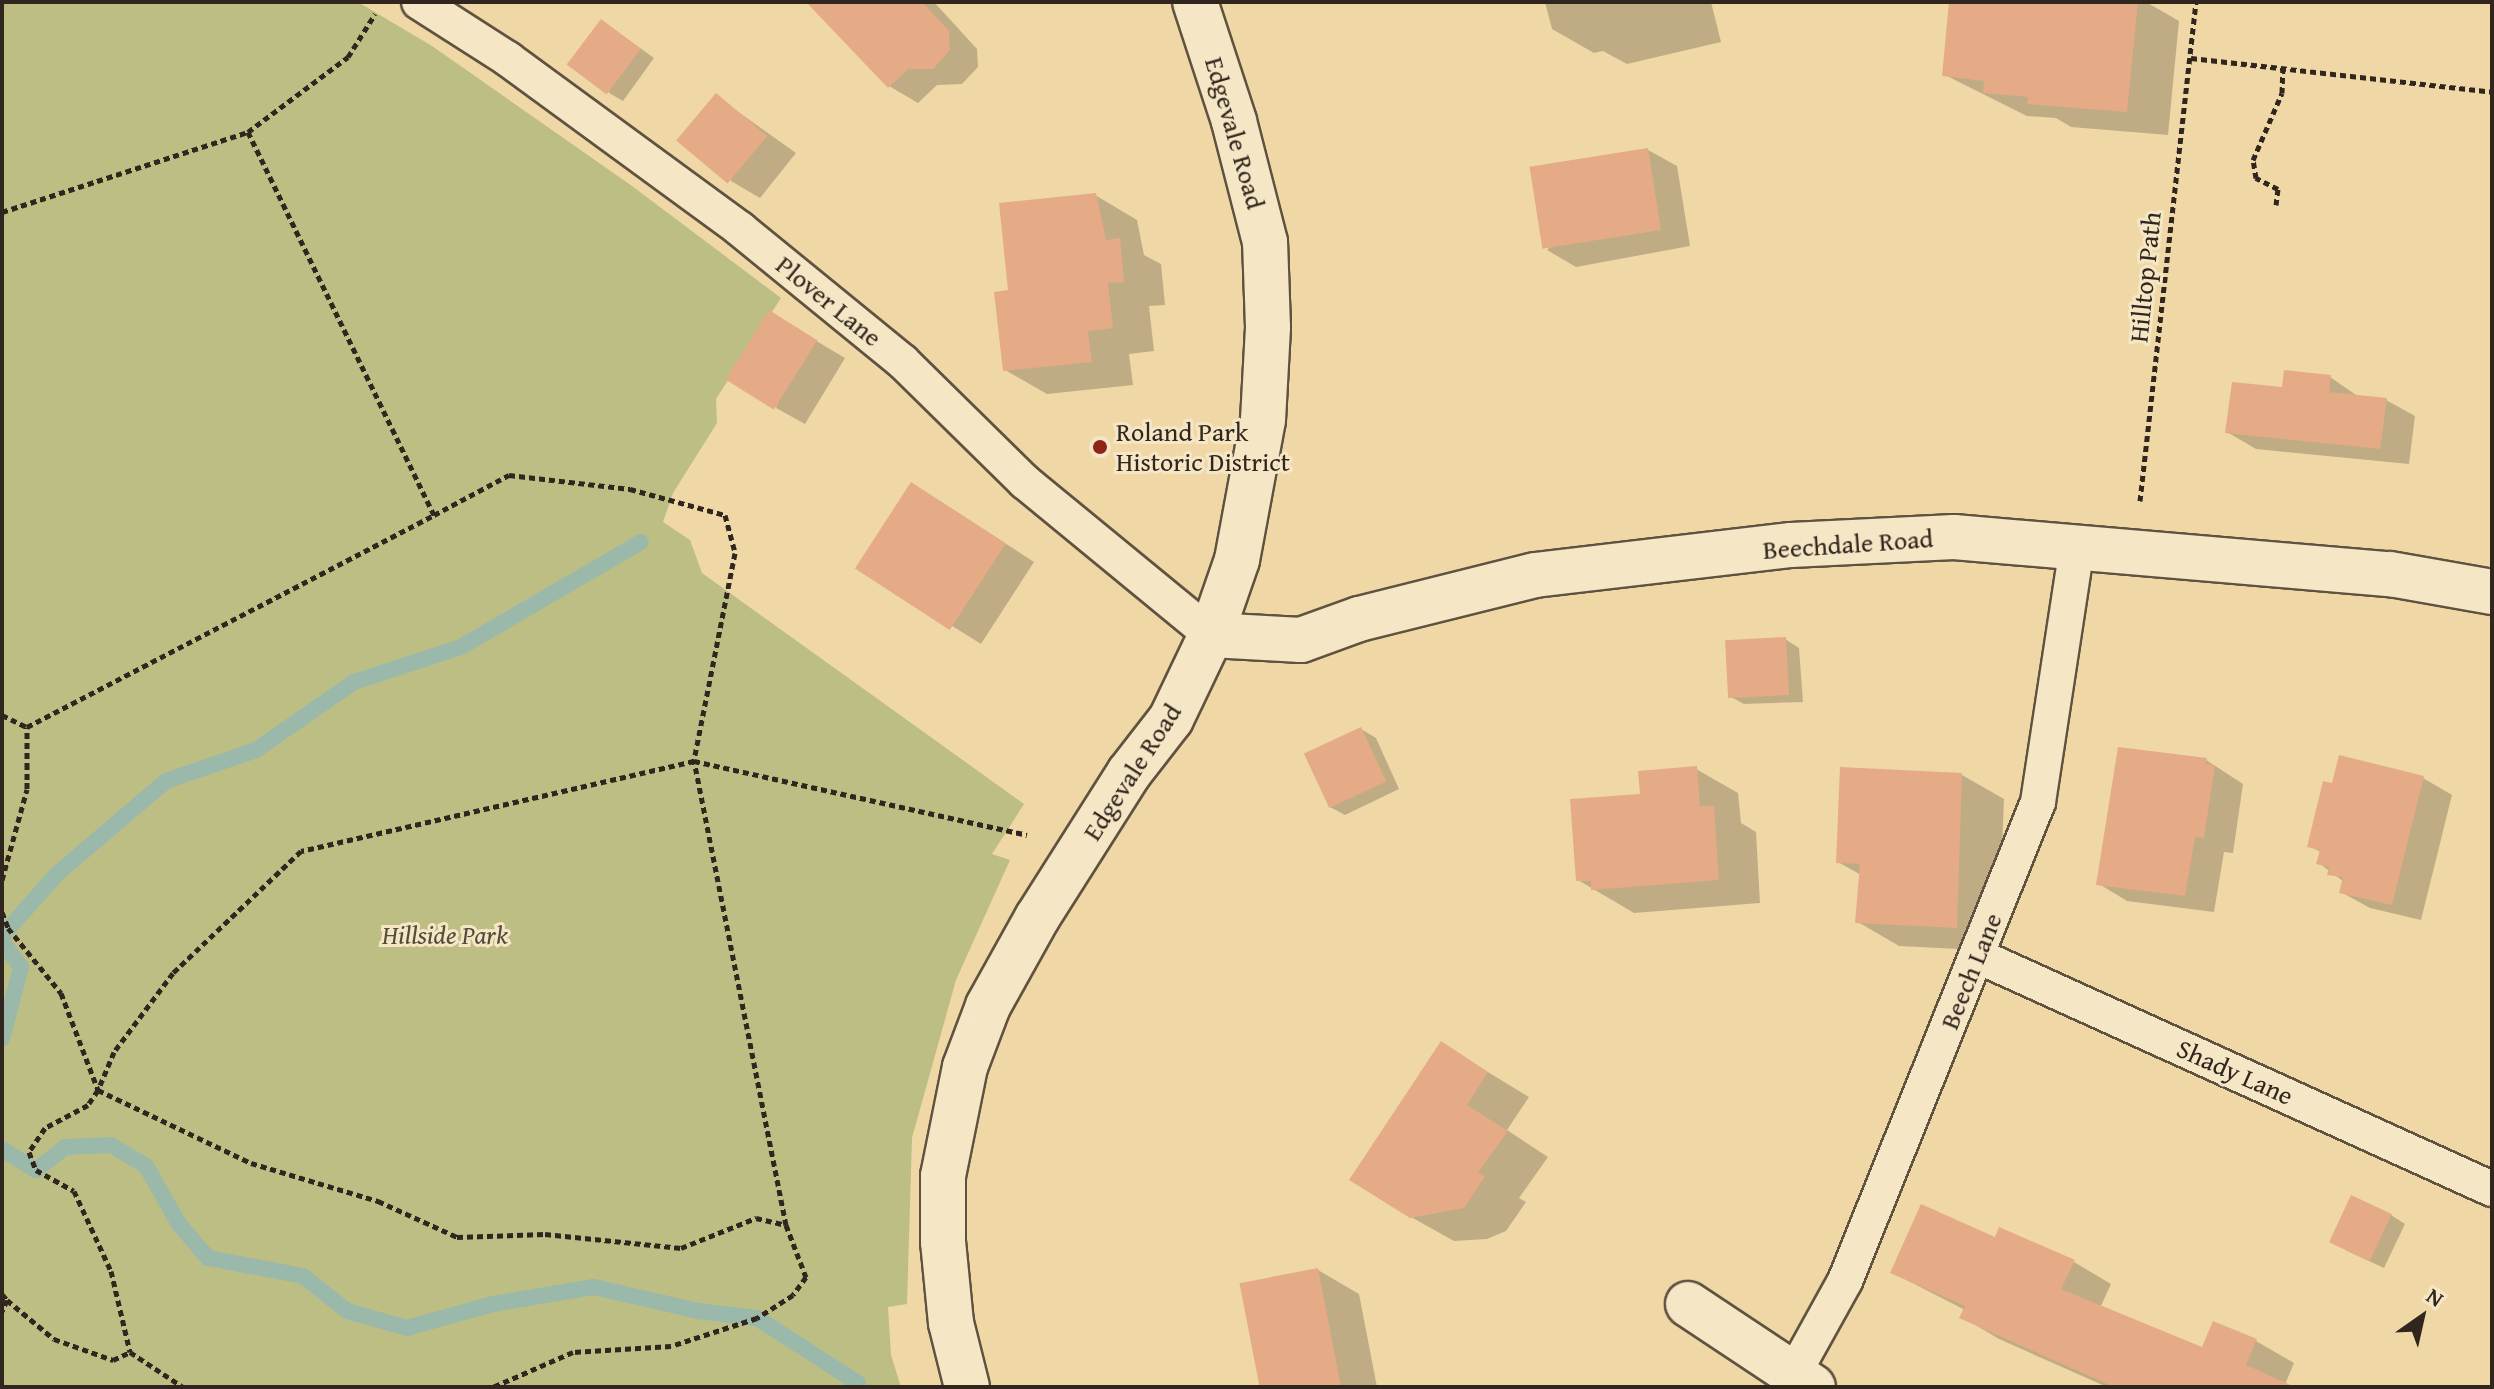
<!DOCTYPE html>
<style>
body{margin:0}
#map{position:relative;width:2494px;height:1389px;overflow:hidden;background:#efd8a6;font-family:"Gentium Book Plus",serif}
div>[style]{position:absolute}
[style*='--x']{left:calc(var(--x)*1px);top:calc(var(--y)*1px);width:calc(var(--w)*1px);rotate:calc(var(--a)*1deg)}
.green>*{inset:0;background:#bcbe84}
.shadow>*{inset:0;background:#0003}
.stream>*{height:16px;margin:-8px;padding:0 8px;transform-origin:8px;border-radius:8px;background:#9ab9aa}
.building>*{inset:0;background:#e5aa86;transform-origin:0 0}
.path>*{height:5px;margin-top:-2.5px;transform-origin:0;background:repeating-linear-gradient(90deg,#30261e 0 6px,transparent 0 10px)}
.roads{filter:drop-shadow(2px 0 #605240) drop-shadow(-2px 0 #605240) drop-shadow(0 2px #605240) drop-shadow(0 -2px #605240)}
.lane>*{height:34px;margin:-17px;padding:0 17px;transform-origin:17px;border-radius:17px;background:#f5e6c5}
.street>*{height:44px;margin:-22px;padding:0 22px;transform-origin:22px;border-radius:22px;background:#f5e6c5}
.dots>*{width:22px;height:22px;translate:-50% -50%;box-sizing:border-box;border:4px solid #f5e6c5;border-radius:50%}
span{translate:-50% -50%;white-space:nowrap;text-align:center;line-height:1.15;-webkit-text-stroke:6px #f5e6c5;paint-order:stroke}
.street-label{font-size:26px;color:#30261e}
.poi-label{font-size:26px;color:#30261e}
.left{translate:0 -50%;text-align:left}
.park-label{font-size:26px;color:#534c38;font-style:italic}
.frame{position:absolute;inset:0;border:4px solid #30261e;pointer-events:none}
.north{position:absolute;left:2382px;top:1277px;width:80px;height:80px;-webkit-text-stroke:6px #f5e6c5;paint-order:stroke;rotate:34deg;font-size:22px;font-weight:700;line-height:32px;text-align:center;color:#30261e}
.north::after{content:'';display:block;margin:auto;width:28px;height:36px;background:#30261e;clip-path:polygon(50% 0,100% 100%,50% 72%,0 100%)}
</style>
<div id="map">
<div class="green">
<div style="clip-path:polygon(2px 2px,358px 2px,432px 46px,632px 186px,781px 298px,716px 399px,717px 423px,673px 493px,663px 522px,690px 540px,702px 573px,1024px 804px,992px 854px,1010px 860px,956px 980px,912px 1138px,907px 1304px,888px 1307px,891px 1355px,901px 1387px,2px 1387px)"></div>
</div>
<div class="shadow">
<div style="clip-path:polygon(808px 2px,934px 2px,977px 49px,978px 67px,962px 84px,937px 85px,918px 103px,889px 86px)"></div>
<div style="clip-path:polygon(1545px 2px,1711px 2px,1721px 42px,1627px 64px,1603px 51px,1594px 53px,1552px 29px)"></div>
<div style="clip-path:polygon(1951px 2px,2146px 2px,2179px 21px,2168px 135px,2071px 127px,2056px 118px,2027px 116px,1945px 75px)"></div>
<div style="clip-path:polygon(615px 30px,654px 58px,623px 101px,609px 93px)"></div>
<div style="clip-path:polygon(716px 96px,796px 153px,760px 198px,731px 181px)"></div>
<div style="clip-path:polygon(1648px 150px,1677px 166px,1690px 246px,1576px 267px,1547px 250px)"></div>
<div style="clip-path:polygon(1095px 195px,1137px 220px,1144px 255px,1161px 264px,1165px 305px,1149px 306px,1154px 351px,1129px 354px,1133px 385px,1047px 394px,1005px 370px,1010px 292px)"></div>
<div style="clip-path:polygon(798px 330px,845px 358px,805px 424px,776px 408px)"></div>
<div style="clip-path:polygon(2330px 377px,2359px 397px,2386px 400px,2415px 416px,2409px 464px,2256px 449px,2227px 432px)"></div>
<div style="clip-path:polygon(940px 501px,1034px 562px,981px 644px,858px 567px)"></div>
<div style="clip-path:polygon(1785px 639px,1799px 648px,1803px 702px,1744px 704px,1729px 696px)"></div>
<div style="clip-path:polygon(1361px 729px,1376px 738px,1399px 789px,1345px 815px,1330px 807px)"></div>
<div style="clip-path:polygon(2206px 760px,2243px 784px,2233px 853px,2224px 852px,2214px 912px,2127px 901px,2099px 884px)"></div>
<div style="clip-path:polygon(1696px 769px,1738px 793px,1741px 823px,1756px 832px,1760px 903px,1634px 913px,1578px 880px,1642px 796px)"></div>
<div style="clip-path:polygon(1962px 775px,2004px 799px,1998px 951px,1899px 946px,1858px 922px,1861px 875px,1838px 862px)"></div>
<div style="clip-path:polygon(2423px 778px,2452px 795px,2421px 920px,2370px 908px,2341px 892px,2344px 882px,2319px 863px,2321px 852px,2309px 846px,2333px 785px)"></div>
<div style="clip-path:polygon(1442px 1044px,1529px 1097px,1507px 1130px,1548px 1157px,1519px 1198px,1526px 1202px,1506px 1231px,1487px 1239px,1454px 1241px,1411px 1217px)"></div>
<div style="clip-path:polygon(2391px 1215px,2405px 1224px,2384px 1268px,2345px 1250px)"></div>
<div style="clip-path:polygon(1996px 1240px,2074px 1262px,2111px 1284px,2100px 1308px,2203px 1350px,2256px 1341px,2294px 1363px,2284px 1387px,2107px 1387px,1999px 1339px,1962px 1317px,1965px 1310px,1893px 1273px)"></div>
<div style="clip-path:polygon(1318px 1270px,1359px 1294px,1377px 1387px,1262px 1387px)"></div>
</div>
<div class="stream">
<div style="--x:2;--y:936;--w:84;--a:-48.4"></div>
<div style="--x:58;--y:873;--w:142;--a:-40.4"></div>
<div style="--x:166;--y:781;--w:95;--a:-19"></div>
<div style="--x:256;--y:750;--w:119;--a:-34.8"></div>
<div style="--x:354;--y:682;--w:113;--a:-18.1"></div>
<div style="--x:461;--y:647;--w:208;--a:-30.3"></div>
<div style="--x:2;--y:941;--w:32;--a:54"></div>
<div style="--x:21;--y:967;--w:74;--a:104.8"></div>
<div style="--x:2;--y:1149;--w:40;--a:32"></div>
<div style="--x:36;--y:1170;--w:37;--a:-38"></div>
<div style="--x:65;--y:1147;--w:46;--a:-2.5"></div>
<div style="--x:111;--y:1145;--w:41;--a:31"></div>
<div style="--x:146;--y:1166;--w:67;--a:60.4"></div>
<div style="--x:179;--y:1224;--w:45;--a:49.5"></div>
<div style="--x:208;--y:1258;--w:97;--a:10.7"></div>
<div style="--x:303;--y:1276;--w:56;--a:38.5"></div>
<div style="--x:347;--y:1311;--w:62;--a:15.8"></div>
<div style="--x:407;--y:1328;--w:89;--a:-15.6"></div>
<div style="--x:493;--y:1304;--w:102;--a:-9.6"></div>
<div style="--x:594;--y:1287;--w:107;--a:13"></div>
<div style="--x:698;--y:1311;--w:59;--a:6.8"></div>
<div style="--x:757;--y:1318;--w:120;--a:32.8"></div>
</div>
<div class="building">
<div style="clip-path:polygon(806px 2px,922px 2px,949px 31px,950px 50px,933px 69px,908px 69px,888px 88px)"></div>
<div style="clip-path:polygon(1949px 2px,2138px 2px,2127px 112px,2027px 104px,2028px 97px,1983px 93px,1984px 81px,1942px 76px)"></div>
<div style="left:601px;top:19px;width:50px;height:57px;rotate:37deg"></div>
<div style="left:716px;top:93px;width:67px;height:62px;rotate:40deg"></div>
<div style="left:1648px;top:148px;width:83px;height:120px;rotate:81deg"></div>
<div style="clip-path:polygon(1096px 193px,1106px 240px,1120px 238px,1124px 282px,1108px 283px,1113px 328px,1088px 331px,1092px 362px,1003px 371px,994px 292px,1008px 290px,999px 203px)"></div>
<div style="left:769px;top:310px;width:57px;height:82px;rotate:32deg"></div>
<div style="clip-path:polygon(2284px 370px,2331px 375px,2329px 392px,2387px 398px,2380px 449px,2225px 433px,2232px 382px,2282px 387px)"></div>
<div style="left:911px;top:482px;width:113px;height:103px;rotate:33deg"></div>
<div style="left:1786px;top:637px;width:58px;height:61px;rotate:87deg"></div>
<div style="left:1361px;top:727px;width:60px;height:63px;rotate:65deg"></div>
<div style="clip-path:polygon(2118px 747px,2207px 758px,2205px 764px,2215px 765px,2204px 838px,2195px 837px,2185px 896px,2096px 885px)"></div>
<div style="clip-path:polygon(2339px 755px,2424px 776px,2392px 905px,2339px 893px,2343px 877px,2327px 875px,2329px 867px,2316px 864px,2320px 850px,2307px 847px,2323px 781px,2332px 783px)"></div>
<div style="clip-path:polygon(1697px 766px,1700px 806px,1714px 806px,1719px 880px,1591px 890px,1591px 881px,1576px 881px,1570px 799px,1640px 794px,1638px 771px)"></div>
<div style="clip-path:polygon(1840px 767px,1962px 773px,1957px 928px,1855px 923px,1860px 864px,1836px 863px)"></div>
<div style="clip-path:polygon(1441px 1041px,1488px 1072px,1467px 1105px,1508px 1131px,1478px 1173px,1485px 1176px,1464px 1208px,1410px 1218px,1349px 1180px)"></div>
<div style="left:2351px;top:1195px;width:45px;height:52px;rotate:25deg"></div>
<div style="clip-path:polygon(1921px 1204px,1995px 1237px,1999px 1227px,2075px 1260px,2061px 1289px,2202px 1347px,2213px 1321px,2257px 1339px,2246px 1365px,2295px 1387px,2114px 1387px,1959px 1318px,1965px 1306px,1890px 1273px)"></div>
<div style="left:1318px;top:1268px;width:121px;height:80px;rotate:79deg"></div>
</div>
<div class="path">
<div style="--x:2191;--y:58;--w:303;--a:6.4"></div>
<div style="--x:2276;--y:205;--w:16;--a:-83"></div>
<div style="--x:2278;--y:189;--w:25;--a:-153"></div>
<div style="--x:2256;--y:178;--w:18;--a:-99"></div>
<div style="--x:2253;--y:160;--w:73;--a:-66.6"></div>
<div style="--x:2282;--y:93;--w:25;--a:-88"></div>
<div style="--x:2;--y:212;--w:259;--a:-18"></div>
<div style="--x:248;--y:132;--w:125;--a:-36.9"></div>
<div style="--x:348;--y:57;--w:51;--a:-57.9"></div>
<div style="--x:2140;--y:501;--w:502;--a:-83.6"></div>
<div style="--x:434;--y:515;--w:85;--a:-28.1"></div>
<div style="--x:509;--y:475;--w:122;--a:6.6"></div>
<div style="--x:630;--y:489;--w:98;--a:15.3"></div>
<div style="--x:725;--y:515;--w:39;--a:75"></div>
<div style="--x:735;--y:553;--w:212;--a:101.2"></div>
<div style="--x:694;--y:761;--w:403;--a:167.1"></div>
<div style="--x:301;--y:851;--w:177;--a:136.4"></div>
<div style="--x:173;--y:973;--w:99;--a:126.8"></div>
<div style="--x:114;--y:1052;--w:41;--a:112.8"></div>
<div style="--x:98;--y:1090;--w:170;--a:25.5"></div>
<div style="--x:251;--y:1163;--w:133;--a:16.7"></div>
<div style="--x:378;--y:1201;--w:87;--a:24.5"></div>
<div style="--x:457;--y:1237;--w:88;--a:-2"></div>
<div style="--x:545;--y:1234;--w:137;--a:5.9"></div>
<div style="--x:681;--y:1248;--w:81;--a:-21.8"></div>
<div style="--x:756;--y:1218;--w:31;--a:13"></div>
<div style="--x:786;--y:1225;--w:56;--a:69"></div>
<div style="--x:806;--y:1277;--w:22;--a:126"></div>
<div style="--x:793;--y:1295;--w:43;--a:147.4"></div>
<div style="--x:757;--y:1318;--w:90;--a:162"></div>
<div style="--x:671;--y:1346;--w:98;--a:176.5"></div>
<div style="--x:573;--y:1352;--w:87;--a:156.4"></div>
<div style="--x:2;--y:715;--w:28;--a:26"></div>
<div style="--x:27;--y:727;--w:459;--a:-27.5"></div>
<div style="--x:434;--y:515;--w:426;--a:-115.9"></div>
<div style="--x:2;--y:880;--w:94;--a:-74.6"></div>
<div style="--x:27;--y:789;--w:62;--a:-90"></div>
<div style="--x:2;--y:912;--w:17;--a:69"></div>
<div style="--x:8;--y:928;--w:84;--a:50.8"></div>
<div style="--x:61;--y:993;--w:104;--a:69.1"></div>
<div style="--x:98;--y:1090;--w:18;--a:124"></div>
<div style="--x:88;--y:1105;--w:49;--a:151.9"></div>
<div style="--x:45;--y:1128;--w:29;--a:124"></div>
<div style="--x:29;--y:1152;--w:19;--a:69"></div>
<div style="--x:36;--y:1170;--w:43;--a:28.9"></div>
<div style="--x:74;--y:1191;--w:88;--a:65.2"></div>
<div style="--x:111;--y:1271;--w:83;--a:76.8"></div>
<div style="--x:786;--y:1225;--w:473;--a:-101.2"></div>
<div style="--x:694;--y:761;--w:341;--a:12.5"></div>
<div style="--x:2;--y:1294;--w:8;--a:50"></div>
<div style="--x:7;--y:1300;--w:12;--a:114"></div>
<div style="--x:7;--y:1300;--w:61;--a:39.7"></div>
<div style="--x:54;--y:1339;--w:63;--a:19.6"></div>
<div style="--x:113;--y:1360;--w:19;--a:-25"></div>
<div style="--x:130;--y:1352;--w:64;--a:33.4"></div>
</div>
<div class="roads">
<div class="lane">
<div style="--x:419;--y:2;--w:106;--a:32.6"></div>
<div style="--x:508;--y:59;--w:288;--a:36.2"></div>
<div style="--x:740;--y:229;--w:210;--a:39.2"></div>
<div style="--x:903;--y:362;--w:171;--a:44.5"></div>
<div style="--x:1025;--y:482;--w:241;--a:39.4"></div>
<div style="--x:1978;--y:956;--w:564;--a:24.39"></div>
<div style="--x:1794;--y:1373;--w:105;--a:-61"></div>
<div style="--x:1845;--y:1281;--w:516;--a:-68.05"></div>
<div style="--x:2038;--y:802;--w:258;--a:-81.3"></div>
</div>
<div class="street">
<div style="--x:1211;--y:635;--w:90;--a:3.2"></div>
<div style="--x:1301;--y:640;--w:62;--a:-19.9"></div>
<div style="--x:1359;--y:619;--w:181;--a:-14"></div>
<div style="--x:1535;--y:575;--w:258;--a:-6.7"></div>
<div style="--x:1791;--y:545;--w:163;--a:-2.8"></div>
<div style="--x:1954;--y:537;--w:438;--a:4.9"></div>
<div style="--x:2390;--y:574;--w:104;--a:10"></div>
<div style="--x:1688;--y:1304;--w:150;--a:33.6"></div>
<div style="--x:967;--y:1387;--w:66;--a:-104"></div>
<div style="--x:951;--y:1323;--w:81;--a:-95.6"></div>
<div style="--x:943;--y:1242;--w:66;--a:-90"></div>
<div style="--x:943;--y:1176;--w:111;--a:-78.6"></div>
<div style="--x:965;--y:1067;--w:65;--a:-69.3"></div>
<div style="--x:988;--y:1006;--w:101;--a:-60.9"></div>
<div style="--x:1037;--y:918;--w:172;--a:-57.6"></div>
<div style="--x:1129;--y:773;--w:68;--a:-52.1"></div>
<div style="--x:1171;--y:719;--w:93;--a:-64.5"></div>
<div style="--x:1211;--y:635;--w:79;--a:-70.9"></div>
<div style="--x:1237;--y:560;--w:142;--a:-79.5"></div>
<div style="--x:1263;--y:420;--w:93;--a:-86.9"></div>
<div style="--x:1268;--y:327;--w:85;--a:-92"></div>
<div style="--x:1265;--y:242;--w:125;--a:-104.4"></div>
<div style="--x:1234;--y:121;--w:125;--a:-108.1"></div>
</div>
</div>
<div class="dots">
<div style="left:1100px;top:447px;background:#8f2418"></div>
</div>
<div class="street-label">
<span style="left:1235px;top:133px;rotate:74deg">Edgevale Road</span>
<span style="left:2145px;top:277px;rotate:-84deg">Hilltop Path</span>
<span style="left:829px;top:301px;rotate:39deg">Plover Lane</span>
<span style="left:1848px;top:544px;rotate:-4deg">Beechdale Road</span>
<span style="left:1132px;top:772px;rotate:-57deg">Edgevale Road</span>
<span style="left:1971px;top:971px;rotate:-68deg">Beech Lane</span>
<span style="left:2235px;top:1072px;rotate:24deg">Shady Lane</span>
</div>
<div class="poi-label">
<span class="left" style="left:1116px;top:447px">Roland Park<br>Historic District</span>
</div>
<div class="park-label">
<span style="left:445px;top:935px">Hillside Park</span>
</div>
<div class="frame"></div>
<div class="north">N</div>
</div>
